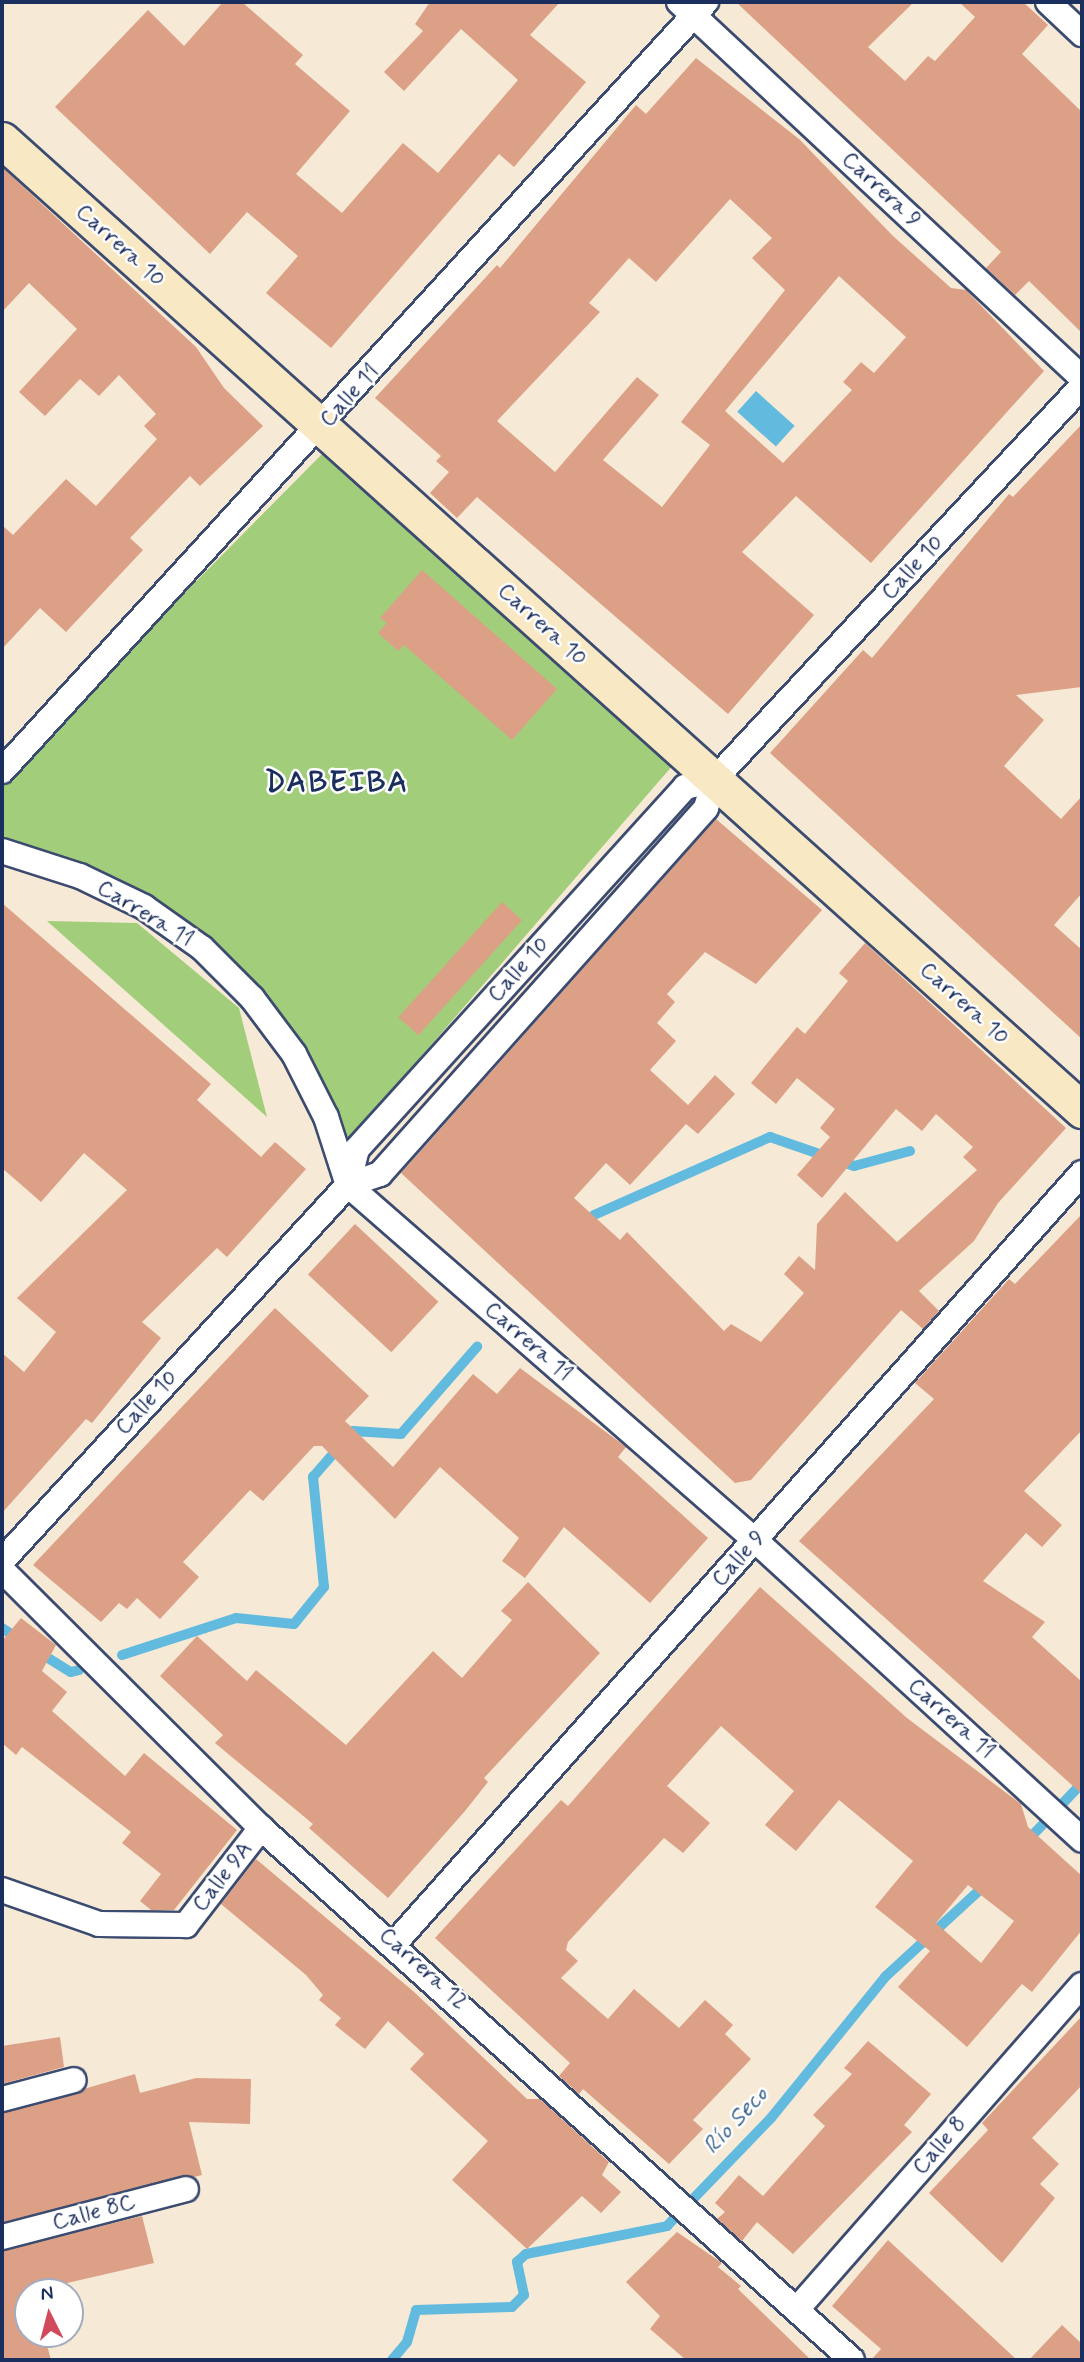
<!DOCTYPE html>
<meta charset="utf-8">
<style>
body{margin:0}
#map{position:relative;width:1084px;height:2362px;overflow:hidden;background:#f6ead6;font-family:Mynerve,sans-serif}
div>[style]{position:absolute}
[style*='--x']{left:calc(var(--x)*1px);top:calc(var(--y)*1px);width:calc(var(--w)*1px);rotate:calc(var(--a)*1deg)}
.green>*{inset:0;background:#a2cd7a}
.water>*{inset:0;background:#62bbdf;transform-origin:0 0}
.stream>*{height:10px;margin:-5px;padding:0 5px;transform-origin:5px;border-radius:5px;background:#62bbdf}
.building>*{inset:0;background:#dca086;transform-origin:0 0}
.roads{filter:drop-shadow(2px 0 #3c4b70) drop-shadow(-2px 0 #3c4b70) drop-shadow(0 2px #3c4b70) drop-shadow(0 -2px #3c4b70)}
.street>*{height:24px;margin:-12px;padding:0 12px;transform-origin:12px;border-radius:12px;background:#fff}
.secondary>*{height:35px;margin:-17.5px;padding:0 17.5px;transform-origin:17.5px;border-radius:17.5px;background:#f8e8c3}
span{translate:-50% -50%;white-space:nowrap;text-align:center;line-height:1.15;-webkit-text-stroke:5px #fff;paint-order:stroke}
.street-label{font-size:23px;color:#1b2f5e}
.water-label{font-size:24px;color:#34608b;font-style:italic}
.district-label{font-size:30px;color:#1b2f5e;font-weight:700;letter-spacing:2px}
.frame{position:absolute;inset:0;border:4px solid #1b2f5e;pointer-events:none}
.north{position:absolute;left:14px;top:2278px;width:70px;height:70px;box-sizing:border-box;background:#fff;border:2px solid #a4acbf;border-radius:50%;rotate:354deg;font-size:19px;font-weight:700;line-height:28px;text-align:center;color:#1b2f5e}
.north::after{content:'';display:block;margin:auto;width:24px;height:32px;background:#d1495b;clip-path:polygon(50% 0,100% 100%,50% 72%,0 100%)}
</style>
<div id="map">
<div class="green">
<div style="clip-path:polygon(323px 453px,673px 765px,349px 1140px,253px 980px,188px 921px,2px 844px,2px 778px)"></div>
<div style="clip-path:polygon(47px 921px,137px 923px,239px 1008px,267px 1117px)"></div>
</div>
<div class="water">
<div style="left:756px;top:391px;width:52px;height:28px;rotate:42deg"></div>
</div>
<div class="stream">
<div style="--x:594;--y:1215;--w:193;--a:-23.9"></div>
<div style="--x:770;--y:1137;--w:89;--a:19"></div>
<div style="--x:854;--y:1166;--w:58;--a:-15"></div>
<div style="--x:2;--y:1628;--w:20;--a:33"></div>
<div style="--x:40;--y:1653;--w:36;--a:32"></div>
<div style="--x:71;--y:1672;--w:8;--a:-14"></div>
<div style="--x:122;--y:1655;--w:120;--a:-18"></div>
<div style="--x:236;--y:1618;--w:58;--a:5.9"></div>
<div style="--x:294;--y:1624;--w:48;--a:-51"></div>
<div style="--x:324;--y:1587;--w:111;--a:-95.7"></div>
<div style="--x:313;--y:1477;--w:61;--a:-49"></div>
<div style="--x:353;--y:1431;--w:48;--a:3.6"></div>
<div style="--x:401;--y:1434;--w:116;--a:-48.9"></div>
<div style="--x:1027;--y:1841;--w:80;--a:-46.5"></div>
<div style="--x:392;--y:2360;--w:23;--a:-50"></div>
<div style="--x:407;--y:2342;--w:33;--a:-74"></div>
<div style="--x:416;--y:2310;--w:96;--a:-1.8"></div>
<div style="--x:512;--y:2307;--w:17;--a:-45"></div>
<div style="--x:524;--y:2295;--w:34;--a:-102"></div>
<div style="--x:517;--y:2262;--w:12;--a:-42"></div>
<div style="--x:526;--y:2254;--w:144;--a:-11.2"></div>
<div style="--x:667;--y:2226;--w:150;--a:-46.1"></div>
<div style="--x:771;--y:2118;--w:181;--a:-51"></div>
<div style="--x:885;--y:1977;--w:136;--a:-42.6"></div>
</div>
<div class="building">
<div style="clip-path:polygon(223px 2px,242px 2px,303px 55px,295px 64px,350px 111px,296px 174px,342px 213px,403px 143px,438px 173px,518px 80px,461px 29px,404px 91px,384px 72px,423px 31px,415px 24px,430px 2px,560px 2px,530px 35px,586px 82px,514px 167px,499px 154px,331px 348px,266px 293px,298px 256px,247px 212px,210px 254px,55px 107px,148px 10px,184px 46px)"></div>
<div style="clip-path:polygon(736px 2px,914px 2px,868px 47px,905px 81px,928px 56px,935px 61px,975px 17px,959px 2px,1023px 2px,1048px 25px,1022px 54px,1082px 112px,1082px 333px,1029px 281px,1015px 295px,986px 268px,1001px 252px)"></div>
<div style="clip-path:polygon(evenodd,696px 58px,799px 139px,893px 236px,951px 288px,966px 290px,1044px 371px,871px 563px,796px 496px,742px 552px,814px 615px,728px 714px,477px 497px,457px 518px,430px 493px,449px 472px,436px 461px,441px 456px,375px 398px,497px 265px,500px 268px,636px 105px,646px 114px,696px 58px,730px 199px,772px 238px,752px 258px,785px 290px,681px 422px,710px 445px,662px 507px,603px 460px,659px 395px,637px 377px,555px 472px,497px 421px,600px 312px,589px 303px,629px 258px,656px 282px,730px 199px,696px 58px,839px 276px,906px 337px,874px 373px,861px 362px,843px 382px,852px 390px,783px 463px,725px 411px,839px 276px)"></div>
<div style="clip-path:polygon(2px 167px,196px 347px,224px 388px,263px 426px,200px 486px,190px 476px,130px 538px,143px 550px,66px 632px,40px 608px,2px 649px,2px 525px,13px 535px,66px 479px,96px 506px,157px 439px,144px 426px,156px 414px,119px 375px,99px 396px,80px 379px,45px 416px,19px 392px,77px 329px,29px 283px,2px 312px)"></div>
<div style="clip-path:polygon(1082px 424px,1082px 687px,1016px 695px,1044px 720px,1004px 766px,1061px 819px,1082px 796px,1082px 893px,1054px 925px,1082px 950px,1082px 1039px,770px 753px,863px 650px,872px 658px,1009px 494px,1013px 497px)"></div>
<div style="clip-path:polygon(422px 570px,557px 689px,512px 740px,404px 645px,398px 651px,378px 633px,387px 623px,380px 618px)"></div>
<div style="clip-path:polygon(716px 819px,822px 910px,756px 984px,705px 952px,667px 994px,675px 1002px,657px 1023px,676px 1041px,650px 1070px,688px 1105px,715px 1075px,735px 1094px,698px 1134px,686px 1124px,630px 1185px,606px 1163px,574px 1198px,620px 1240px,627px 1232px,724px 1331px,731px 1324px,761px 1342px,804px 1293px,784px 1274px,799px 1256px,815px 1270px,817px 1224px,845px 1192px,897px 1242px,977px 1170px,963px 1157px,973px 1147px,936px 1114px,922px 1131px,896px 1109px,822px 1198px,797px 1175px,830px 1137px,820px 1128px,835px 1109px,797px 1078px,776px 1104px,751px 1083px,797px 1027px,805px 1034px,848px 981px,839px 973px,865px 943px,1066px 1128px,998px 1203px,974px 1241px,919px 1291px,939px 1311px,923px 1329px,901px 1310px,751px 1480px,735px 1483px,401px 1173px)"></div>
<div style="left:502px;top:902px;width:27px;height:155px;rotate:42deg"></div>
<div style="clip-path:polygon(2px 903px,211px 1084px,197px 1100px,261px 1157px,275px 1142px,306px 1169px,227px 1257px,217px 1248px,142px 1322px,161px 1338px,92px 1423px,86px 1419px,2px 1513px,2px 1353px,24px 1372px,56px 1332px,17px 1298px,127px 1190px,84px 1153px,41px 1202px,2px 1168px)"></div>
<div style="clip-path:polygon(1082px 1214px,1082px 1430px,1024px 1491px,1062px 1525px,1042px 1547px,1026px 1533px,983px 1581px,1045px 1622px,1032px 1637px,1082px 1682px,1082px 1794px,799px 1541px,934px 1399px,915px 1383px,1009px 1279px,1015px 1284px)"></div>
<div style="left:355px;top:1224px;width:114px;height:69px;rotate:43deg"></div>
<div style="clip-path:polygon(275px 1308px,369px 1396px,345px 1421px,393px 1467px,473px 1374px,497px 1394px,520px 1368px,626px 1447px,618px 1457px,708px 1538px,650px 1603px,564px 1527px,525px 1578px,502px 1561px,519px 1538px,440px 1467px,395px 1519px,322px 1446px,314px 1446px,263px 1501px,250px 1490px,183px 1562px,199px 1577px,160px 1619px,137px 1598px,127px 1609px,119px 1603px,101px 1622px,33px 1565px)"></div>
<div style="clip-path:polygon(528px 1582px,600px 1653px,484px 1778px,488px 1782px,465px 1811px,388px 1898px,309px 1828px,313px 1824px,215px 1743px,223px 1735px,160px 1676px,197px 1636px,247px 1681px,256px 1670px,346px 1745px,433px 1651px,462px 1678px,512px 1620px,501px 1611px)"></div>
<div style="clip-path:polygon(evenodd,760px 1587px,907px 1718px,1021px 1804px,1028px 1827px,1082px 1876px,1082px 1930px,1032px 1992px,1022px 1984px,967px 2047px,898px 1987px,930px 1951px,875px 1907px,913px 1861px,839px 1800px,796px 1851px,765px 1825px,794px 1791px,721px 1726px,667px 1786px,710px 1823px,683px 1853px,664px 1838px,568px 1942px,566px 1950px,578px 1961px,561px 1978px,608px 2019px,634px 1989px,679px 2028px,705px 2000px,733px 2025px,725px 2034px,751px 2059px,693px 2120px,703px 2129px,669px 2164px,583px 2089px,579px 2094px,559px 2076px,570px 2063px,435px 1938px,561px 1800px,568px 1806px,760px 1587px,968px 1885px,1014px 1921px,981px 1963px,936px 1923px,968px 1885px)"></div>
<div style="clip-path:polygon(21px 1618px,56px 1645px,42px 1671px,67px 1692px,52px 1711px,125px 1776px,144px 1753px,237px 1830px,174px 1910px,151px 1910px,140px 1901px,161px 1874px,122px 1843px,131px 1832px,22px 1747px,16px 1755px,2px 1743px,2px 1641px)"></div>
<div style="clip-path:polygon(256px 1859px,413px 1991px,527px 2099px,540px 2099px,609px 2162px,602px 2175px,621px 2192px,601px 2213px,582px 2196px,527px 2249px,452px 2180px,488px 2141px,410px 2069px,424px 2054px,388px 2021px,365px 2049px,335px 2025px,341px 2018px,319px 2000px,323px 1995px,306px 1975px,221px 1904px)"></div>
<div style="clip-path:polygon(1082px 2016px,1082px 2085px,1032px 2138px,1059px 2164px,1040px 2184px,1055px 2198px,1002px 2263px,929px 2193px,988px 2130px,982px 2123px)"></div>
<div style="clip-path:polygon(60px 2037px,64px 2067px,2px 2084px,2px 2046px)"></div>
<div style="clip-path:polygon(868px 2041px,931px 2094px,904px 2125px,912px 2132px,793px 2254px,757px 2222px,742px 2241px,717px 2219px,725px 2212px,715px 2203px,739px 2175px,763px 2196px,825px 2126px,813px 2115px,852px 2074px,844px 2068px)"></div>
<div style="clip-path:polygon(135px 2074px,140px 2093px,196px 2078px,251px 2079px,250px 2124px,189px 2122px,202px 2175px,2px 2222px,2px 2113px)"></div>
<div style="clip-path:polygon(142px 2216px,154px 2263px,28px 2292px,28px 2334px,44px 2334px,51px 2360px,2px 2360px,2px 2251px)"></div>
<div style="clip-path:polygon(677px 2232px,722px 2263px,718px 2267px,741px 2286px,738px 2289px,811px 2360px,686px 2360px,650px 2329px,660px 2316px,626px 2282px)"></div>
<div style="clip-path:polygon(888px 2240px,1017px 2360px,871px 2360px,881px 2349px,832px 2306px)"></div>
<div style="clip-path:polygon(1062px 2325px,1082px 2344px,1082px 2360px,1029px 2360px)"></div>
</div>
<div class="roads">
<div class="street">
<div style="--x:679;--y:2;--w:551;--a:43.01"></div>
<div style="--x:1048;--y:2;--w:47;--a:43.3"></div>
<div style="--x:2;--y:771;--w:1043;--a:-47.53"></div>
<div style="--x:2;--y:851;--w:82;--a:17.8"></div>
<div style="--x:80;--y:876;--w:71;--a:25.8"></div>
<div style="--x:144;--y:907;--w:71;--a:35.3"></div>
<div style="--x:202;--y:948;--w:71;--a:45"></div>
<div style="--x:252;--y:998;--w:70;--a:53.1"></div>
<div style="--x:294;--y:1054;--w:71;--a:63.1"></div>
<div style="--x:326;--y:1117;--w:71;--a:72.1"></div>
<div style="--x:348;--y:1185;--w:541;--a:41.11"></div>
<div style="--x:756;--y:1541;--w:442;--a:42.5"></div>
<div style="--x:348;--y:1185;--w:34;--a:-19"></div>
<div style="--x:380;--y:1174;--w:490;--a:-48.3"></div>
<div style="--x:706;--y:808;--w:29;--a:-74"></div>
<div style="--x:714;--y:780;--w:539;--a:-46.95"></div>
<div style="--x:2;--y:1561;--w:511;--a:-47.38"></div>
<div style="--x:348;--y:1185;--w:37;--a:-76"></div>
<div style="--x:357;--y:1149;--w:488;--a:-47.8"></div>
<div style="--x:685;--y:787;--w:30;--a:-14"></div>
<div style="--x:2;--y:1570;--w:366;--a:44.9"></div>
<div style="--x:261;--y:1828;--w:795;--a:41.99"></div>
<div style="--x:2;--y:1890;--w:103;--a:19.3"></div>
<div style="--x:99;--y:1924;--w:87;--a:0.7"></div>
<div style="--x:186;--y:1925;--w:123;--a:-52.3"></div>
<div style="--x:395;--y:1943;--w:1032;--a:-48.26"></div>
<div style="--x:2;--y:2099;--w:74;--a:-14.8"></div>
<div style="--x:2;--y:2237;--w:190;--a:-14.6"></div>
<div style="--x:798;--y:2308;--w:430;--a:-48.7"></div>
</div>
<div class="secondary">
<div style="--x:2;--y:140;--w:1452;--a:41.93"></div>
</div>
</div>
<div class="street-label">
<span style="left:881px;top:190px;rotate:43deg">Carrera 9</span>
<span style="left:120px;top:246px;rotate:42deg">Carrera 10</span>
<span style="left:350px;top:396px;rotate:-48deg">Calle 11</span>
<span style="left:913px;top:568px;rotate:-47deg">Calle 10</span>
<span style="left:542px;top:625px;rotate:42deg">Carrera 10</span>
<span style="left:145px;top:914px;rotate:31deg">Carrera 11</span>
<span style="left:519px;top:970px;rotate:-48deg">Calle 10</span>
<span style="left:964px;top:1004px;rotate:42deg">Carrera 10</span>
<span style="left:528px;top:1342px;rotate:41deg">Carrera 11</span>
<span style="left:147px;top:1403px;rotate:-47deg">Calle 10</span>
<span style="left:739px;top:1559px;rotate:-48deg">Calle 9</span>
<span style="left:951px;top:1719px;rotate:42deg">Carrera 11</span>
<span style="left:223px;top:1877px;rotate:-52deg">Calle 9A</span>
<span style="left:423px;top:1969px;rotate:42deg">Carrera 12</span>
<span style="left:940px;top:2146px;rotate:-49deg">Calle 8</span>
<span style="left:94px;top:2213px;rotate:-15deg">Calle 8C</span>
</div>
<div class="water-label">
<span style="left:736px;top:2121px;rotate:-47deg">Río Seco</span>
</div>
<div class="district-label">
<span style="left:337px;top:783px">DABEIBA</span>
</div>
<div class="frame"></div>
<div class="north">N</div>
</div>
